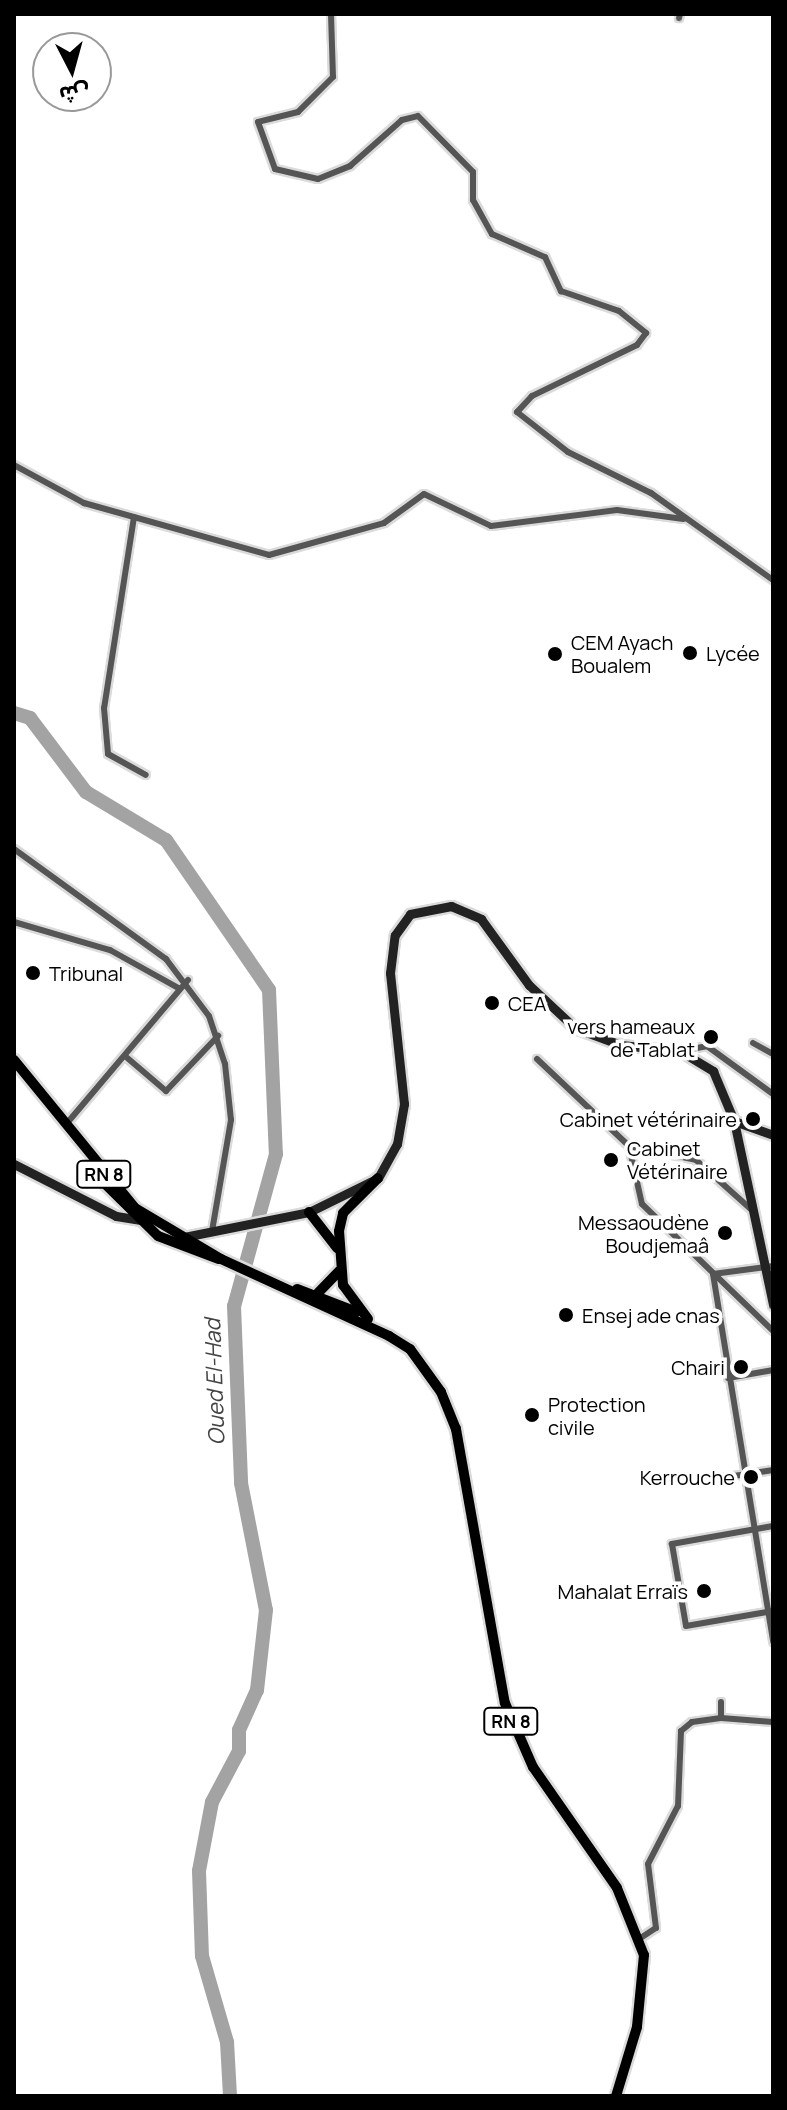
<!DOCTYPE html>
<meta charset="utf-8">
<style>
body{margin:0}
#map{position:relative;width:787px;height:2110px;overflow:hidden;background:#fff;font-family:Manrope,"Noto Sans Arabic",sans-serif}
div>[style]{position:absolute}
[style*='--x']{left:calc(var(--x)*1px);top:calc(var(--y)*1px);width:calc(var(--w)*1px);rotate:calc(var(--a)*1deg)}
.river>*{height:14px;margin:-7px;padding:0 7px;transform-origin:7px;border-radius:7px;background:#a3a3a3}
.roads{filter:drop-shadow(2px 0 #dbdbdb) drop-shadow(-2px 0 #dbdbdb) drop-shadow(0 2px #dbdbdb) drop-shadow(0 -2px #dbdbdb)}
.street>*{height:6px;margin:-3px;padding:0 3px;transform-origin:3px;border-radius:3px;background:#555}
.secondary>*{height:9px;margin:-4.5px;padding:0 4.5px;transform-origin:4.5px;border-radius:4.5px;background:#222}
.primary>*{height:10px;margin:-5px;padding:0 5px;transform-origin:5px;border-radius:5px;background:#000}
.dots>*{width:22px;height:22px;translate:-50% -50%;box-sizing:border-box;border:4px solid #fff;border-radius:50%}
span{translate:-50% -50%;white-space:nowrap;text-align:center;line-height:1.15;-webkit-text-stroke:7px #fff;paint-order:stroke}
.shield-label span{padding:2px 6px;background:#fff;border:2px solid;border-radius:6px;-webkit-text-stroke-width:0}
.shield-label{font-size:18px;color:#000;font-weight:700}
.poi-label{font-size:20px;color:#000}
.left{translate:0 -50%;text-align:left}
.right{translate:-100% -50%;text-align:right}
.water-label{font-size:22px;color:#444;font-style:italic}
.frame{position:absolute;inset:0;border:16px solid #000;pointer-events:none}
.north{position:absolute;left:32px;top:32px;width:80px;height:80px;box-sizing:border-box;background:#fff;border:2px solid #999;border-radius:50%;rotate:174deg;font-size:22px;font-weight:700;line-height:32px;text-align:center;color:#000}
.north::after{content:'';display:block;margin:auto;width:28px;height:36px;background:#000;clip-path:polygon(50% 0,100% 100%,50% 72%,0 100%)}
</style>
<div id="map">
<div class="river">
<div style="--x:14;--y:713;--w:17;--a:17"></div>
<div style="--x:30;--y:718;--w:93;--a:52.9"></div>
<div style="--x:86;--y:792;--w:93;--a:31"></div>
<div style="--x:166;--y:840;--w:182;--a:55.5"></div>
<div style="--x:269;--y:990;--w:164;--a:87.6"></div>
<div style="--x:276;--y:1154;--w:158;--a:105.4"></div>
<div style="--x:234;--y:1306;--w:177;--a:87.7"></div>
<div style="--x:241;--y:1483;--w:129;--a:78.9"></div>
<div style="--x:266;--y:1610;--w:81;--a:96.4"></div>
<div style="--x:257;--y:1690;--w:44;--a:114.2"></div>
<div style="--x:239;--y:1730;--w:21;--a:90"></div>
<div style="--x:239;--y:1751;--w:58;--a:117.9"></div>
<div style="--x:212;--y:1802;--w:70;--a:100.7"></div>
<div style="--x:199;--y:1871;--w:85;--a:88"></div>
<div style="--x:202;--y:1956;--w:90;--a:73.8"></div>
<div style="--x:227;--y:2042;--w:54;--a:86.8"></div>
</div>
<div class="roads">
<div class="street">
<div style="--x:331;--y:14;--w:63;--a:88.2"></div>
<div style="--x:333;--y:77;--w:49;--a:135"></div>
<div style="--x:298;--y:112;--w:41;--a:166"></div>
<div style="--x:258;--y:122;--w:50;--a:70.1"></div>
<div style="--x:275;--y:169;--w:44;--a:13.1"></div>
<div style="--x:318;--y:179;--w:35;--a:-22"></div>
<div style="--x:350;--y:166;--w:69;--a:-41.5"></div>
<div style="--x:402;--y:120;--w:16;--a:-14"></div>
<div style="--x:418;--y:116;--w:78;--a:45.5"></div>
<div style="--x:473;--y:172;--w:28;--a:90"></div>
<div style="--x:473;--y:200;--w:39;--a:61"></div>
<div style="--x:492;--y:234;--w:58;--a:23.5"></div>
<div style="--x:545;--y:257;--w:38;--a:65"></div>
<div style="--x:561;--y:291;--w:61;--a:19"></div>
<div style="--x:619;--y:311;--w:35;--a:39"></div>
<div style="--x:646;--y:333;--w:15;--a:127"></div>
<div style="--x:637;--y:345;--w:117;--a:154.1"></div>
<div style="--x:532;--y:396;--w:22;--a:133"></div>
<div style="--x:517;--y:412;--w:65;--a:38.1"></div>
<div style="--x:568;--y:452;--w:93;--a:26.3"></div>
<div style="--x:651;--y:493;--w:150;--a:35.5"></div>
<div style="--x:679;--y:18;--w:4;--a:-76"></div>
<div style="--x:14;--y:465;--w:80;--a:28.5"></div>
<div style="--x:84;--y:503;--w:192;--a:15.7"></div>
<div style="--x:269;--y:555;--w:119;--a:-15.5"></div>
<div style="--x:384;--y:523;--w:49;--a:-35.9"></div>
<div style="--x:424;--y:494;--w:74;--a:25.5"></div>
<div style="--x:491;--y:526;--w:127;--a:-7.2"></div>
<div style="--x:617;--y:510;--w:67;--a:7.8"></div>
<div style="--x:134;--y:517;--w:193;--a:98.9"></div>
<div style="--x:104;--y:708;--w:46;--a:85"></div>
<div style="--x:108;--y:754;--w:43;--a:28.9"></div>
<div style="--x:14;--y:849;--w:188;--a:35.9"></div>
<div style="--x:166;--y:959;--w:71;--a:53"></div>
<div style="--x:209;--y:1016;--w:51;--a:71.6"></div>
<div style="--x:225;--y:1064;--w:56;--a:83.9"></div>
<div style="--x:231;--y:1120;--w:113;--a:99.7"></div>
<div style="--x:14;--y:922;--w:100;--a:16.3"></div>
<div style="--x:110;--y:950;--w:80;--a:29.1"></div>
<div style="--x:753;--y:1043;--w:23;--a:29"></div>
<div style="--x:680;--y:1051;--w:27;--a:-10"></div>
<div style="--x:707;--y:1046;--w:82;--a:36"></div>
<div style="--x:125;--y:1056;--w:54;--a:40.5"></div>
<div style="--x:166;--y:1091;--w:76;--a:-46.6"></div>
<div style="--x:537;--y:1059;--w:127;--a:43.4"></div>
<div style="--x:629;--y:1146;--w:68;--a:11.8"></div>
<div style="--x:696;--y:1160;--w:76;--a:41.8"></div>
<div style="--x:68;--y:1122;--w:186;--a:-49.8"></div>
<div style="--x:629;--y:1146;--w:59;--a:77.4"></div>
<div style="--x:642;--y:1204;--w:182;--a:44.1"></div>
<div style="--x:713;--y:1274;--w:373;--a:80.7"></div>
<div style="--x:713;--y:1274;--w:61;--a:-7.6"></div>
<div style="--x:728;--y:1378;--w:46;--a:-10.1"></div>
<div style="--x:714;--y:1479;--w:60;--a:-8.7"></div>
<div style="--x:773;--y:1526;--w:103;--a:169.9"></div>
<div style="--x:672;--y:1544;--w:83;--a:80.3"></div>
<div style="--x:686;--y:1626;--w:88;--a:-9.8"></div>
<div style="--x:721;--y:1702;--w:16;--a:90"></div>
<div style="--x:721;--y:1718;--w:52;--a:4.4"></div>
<div style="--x:639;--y:1939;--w:20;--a:-33"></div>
<div style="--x:656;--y:1928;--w:64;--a:-97.1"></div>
<div style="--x:648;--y:1864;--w:65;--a:-62.7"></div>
<div style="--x:678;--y:1806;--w:75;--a:-87.7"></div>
<div style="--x:681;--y:1731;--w:14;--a:-39"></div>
<div style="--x:692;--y:1722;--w:29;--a:-8"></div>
</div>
<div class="secondary">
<div style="--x:734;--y:1121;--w:41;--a:19.7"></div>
<div style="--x:14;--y:1164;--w:114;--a:27"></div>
<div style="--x:116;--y:1216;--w:30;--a:9"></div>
<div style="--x:184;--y:1237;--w:127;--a:-11.3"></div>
<div style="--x:309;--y:1212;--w:77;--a:-26.2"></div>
<div style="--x:378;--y:1178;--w:39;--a:-61"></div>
<div style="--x:397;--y:1144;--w:41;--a:-80.1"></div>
<div style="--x:404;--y:1104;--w:132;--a:-96.1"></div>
<div style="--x:390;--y:973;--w:38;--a:-83"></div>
<div style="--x:395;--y:935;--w:26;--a:-54"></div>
<div style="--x:410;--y:914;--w:42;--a:-11"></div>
<div style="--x:451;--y:906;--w:33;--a:23"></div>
<div style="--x:481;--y:919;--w:82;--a:54"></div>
<div style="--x:529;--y:985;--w:63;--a:43.1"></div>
<div style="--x:575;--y:1028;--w:49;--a:20.3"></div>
<div style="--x:621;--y:1045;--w:59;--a:5.8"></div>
<div style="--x:680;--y:1051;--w:39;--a:31"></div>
<div style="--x:713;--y:1071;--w:54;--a:67.2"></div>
<div style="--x:734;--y:1121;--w:188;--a:78"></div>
</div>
<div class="primary">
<div style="--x:14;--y:1060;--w:191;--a:50.7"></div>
<div style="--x:135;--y:1208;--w:100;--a:30.7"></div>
<div style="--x:221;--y:1259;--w:185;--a:24.6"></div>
<div style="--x:389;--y:1336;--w:25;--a:32"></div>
<div style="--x:410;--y:1349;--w:53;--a:54.2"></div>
<div style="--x:441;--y:1392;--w:40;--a:68"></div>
<div style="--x:456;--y:1429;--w:278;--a:79.9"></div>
<div style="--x:505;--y:1703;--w:70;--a:66.4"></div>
<div style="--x:533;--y:1767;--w:147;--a:55.2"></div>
<div style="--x:617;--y:1888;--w:72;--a:68.1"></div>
<div style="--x:644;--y:1955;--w:72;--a:95.6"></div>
<div style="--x:637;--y:2027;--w:72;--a:106.9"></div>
<div style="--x:100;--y:1179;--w:81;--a:44.5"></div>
<div style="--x:158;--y:1236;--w:65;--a:20.7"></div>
<div style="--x:309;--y:1212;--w:46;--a:52.1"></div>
<div style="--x:297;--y:1289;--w:64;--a:21"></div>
<div style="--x:317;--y:1294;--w:32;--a:-46"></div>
<div style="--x:368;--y:1319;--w:42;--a:-126.3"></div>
<div style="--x:343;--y:1285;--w:54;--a:-94.2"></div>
<div style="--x:339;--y:1231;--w:18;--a:-77"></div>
<div style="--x:343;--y:1213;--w:49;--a:-45"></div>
</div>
</div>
<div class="dots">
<div style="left:690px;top:653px;background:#000"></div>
<div style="left:555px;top:654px;background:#000"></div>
<div style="left:33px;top:973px;background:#000"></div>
<div style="left:492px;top:1003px;background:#000"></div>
<div style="left:711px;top:1037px;background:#000"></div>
<div style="left:753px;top:1119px;background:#000"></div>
<div style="left:611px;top:1160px;background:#000"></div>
<div style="left:725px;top:1233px;background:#000"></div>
<div style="left:566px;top:1315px;background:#000"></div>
<div style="left:741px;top:1367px;background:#000"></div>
<div style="left:532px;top:1415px;background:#000"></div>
<div style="left:751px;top:1477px;background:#000"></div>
<div style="left:704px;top:1591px;background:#000"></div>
</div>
<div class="shield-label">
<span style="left:104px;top:1174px">RN 8</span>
<span style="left:511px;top:1721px">RN 8</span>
</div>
<div class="poi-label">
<span class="left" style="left:571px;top:654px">CEM Ayach<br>Boualem</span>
<span class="left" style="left:706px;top:653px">Lycée</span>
<span class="left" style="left:49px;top:973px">Tribunal</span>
<span class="left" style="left:508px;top:1003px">CEA</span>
<span class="right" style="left:695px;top:1038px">vers hameaux<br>de Tablat</span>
<span class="right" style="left:737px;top:1119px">Cabinet vétérinaire</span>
<span class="left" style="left:627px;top:1160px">Cabinet<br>Vétérinaire</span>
<span class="right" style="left:709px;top:1234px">Messaoudène<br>Boudjemaâ</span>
<span class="left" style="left:582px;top:1315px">Ensej ade cnas</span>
<span class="right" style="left:725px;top:1367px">Chairi</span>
<span class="left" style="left:548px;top:1416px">Protection<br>civile</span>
<span class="right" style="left:735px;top:1477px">Kerrouche</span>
<span class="right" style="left:688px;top:1591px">Mahalat Erraïs</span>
</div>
<div class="water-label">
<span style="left:215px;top:1382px;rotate:-92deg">Oued El-Had</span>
</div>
<div class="frame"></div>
<div class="north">ش</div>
</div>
